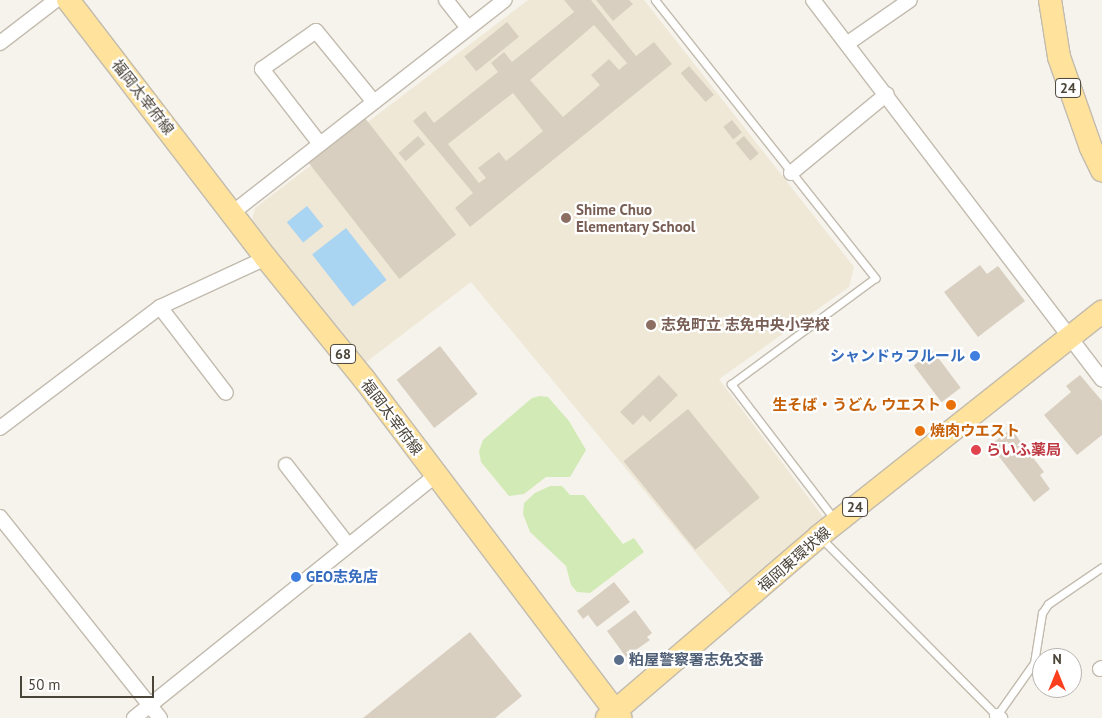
<!DOCTYPE html>
<meta charset="utf-8">
<style>
body{margin:0}
#map{position:relative;width:1102px;height:718px;overflow:hidden;background:#f6f3ec;font-family:"PT Sans","Noto Sans JP",sans-serif}
div>[style]{position:absolute}
[style*='--x']{left:calc(var(--x)*1px);top:calc(var(--y)*1px);width:calc(var(--w)*1px);rotate:calc(var(--a)*1deg)}
.education>*{inset:0;background:#efe8d6}
.green>*{inset:0;background:#d2eab5}
.water>*{inset:0;background:#a9d4f2;transform-origin:0 0}
.building>*{inset:0;background:#d8cfc1;transform-origin:0 0}
.roads{filter:drop-shadow(1px 0 #c2bbae) drop-shadow(-1px 0 #c2bbae) drop-shadow(0 1px #c2bbae) drop-shadow(0 -1px #c2bbae)}
.lane>*{height:7px;margin:-3.5px;padding:0 3.5px;transform-origin:3.5px;border-radius:3.5px;background:#fff}
.street>*{height:14px;margin:-7px;padding:0 7px;transform-origin:7px;border-radius:7px;background:#fff}
.primary>*{height:22px;margin:-11px;padding:0 11px;transform-origin:11px;border-radius:11px;background:#ffe39c}
.dots>*{width:14px;height:14px;translate:-50% -50%;box-sizing:border-box;border:2px solid #fff;border-radius:50%}
span{translate:-50% -50%;white-space:nowrap;text-align:center;line-height:1.15;-webkit-text-stroke:4.5px #fff;paint-order:stroke}
.shield-label span{padding:1px 4px;background:#fff;border:1px solid;border-radius:4px;-webkit-text-stroke-width:0}
.shield-label{font-size:14px;color:#4b4439;font-weight:700}
.street-label{font-size:15px;color:#4b4439}
.education-label{font-size:15px;color:#785e54;font-weight:700}
.left{translate:0 -50%;text-align:left}
.shop-label{font-size:15px;color:#366cbe;font-weight:700}
.right{translate:-100% -50%;text-align:right}
.food-label{font-size:15px;color:#c56008;font-weight:700}
.health-label{font-size:15px;color:#be3a42;font-weight:700}
.service-label{font-size:15px;color:#4e5e75;font-weight:700}
.north{position:absolute;left:1032px;top:648px;width:50px;height:50px;box-sizing:border-box;background:#fff;border:1px solid #b7b4b0;border-radius:50%;rotate:0deg;font-size:14px;font-weight:700;line-height:20px;text-align:center;color:#4b4439}
.north::after{content:'';display:block;margin:auto;width:18px;height:22px;background:#fc3f1d;clip-path:polygon(50% 0,100% 100%,50% 72%,0 100%)}
.scale{position:absolute;left:20px;top:676px;width:134px;height:22px;box-sizing:border-box;border:2px solid #4b4439;border-top:0;padding-left:6px;font-size:15px;line-height:18px;white-space:nowrap;color:#4b4439;-webkit-text-stroke:4px #fff;paint-order:stroke}
</style>
<div id="map">
<div class="education">
<div style="clip-path:polygon(528px 0,644px 0,854px 267px,849px 287px,719px 379px,823px 517px,734px 599px,471px 282px,365px 363px,250px 228px,255px 208px)"></div>
</div>
<div class="green">
<div style="clip-path:polygon(540px 396px,548px 397px,569px 421px,586px 450px,570px 477px,546px 477px,524px 494px,509px 496px,481px 462px,479px 451px,483px 440px,532px 398px)"></div>
<div style="clip-path:polygon(550px 486px,562px 486px,570px 495px,584px 495px,623px 544px,634px 538px,644px 552px,590px 593px,577px 592px,571px 585px,566px 566px,530px 532px,523px 514px,524px 503px,535px 493px)"></div>
</div>
<div class="water">
<div style="left:307px;top:206px;width:26px;height:26px;rotate:51deg"></div>
<div style="left:346px;top:228px;width:66px;height:43px;rotate:52deg"></div>
</div>
<div class="building">
<div style="clip-path:polygon(evenodd,564px 0,591px 0,636px 56px,654px 42px,672px 64px,470px 227px,455px 208px,473px 193px,413px 121px,425px 111px,434px 123px,498px 72px,491px 63px,504px 52px,512px 62px,574px 12px,564px 0,594px 25px,627px 63px,619px 70px,609px 59px,591px 75px,600px 85px,563px 117px,530px 80px,594px 25px,564px 0,513px 93px,543px 131px,506px 161px,499px 152px,478px 168px,486px 178px,479px 183px,448px 144px,513px 93px)"></div>
<div style="clip-path:polygon(596px 0,629px 0,633px 4px,613px 21px)"></div>
<div style="left:507px;top:22px;width:19px;height:55px;rotate:51deg"></div>
<div style="left:689px;top:66px;width:38px;height:11px;rotate:49deg"></div>
<div style="left:365px;top:118px;width:148px;height:72px;rotate:52deg"></div>
<div style="left:732px;top:120px;width:16px;height:11px;rotate:52deg"></div>
<div style="left:418px;top:136px;width:11px;height:26px;rotate:49deg"></div>
<div style="left:744px;top:136px;width:23px;height:11px;rotate:50deg"></div>
<div style="clip-path:polygon(980px 265px,987px 274px,998px 266px,1025px 301px,978px 337px,944px 292px)"></div>
<div style="left:440px;top:346px;width:61px;height:55px;rotate:52deg"></div>
<div style="left:933px;top:351px;width:46px;height:24px;rotate:53deg"></div>
<div style="clip-path:polygon(659px 375px,678px 395px,650px 422px,643px 415px,633px 425px,620px 412px)"></div>
<div style="clip-path:polygon(1080px 375px,1102px 401px,1102px 435px,1077px 455px,1044px 415px,1071px 392px,1066px 386px)"></div>
<div style="left:688px;top:409px;width:114px;height:83px;rotate:51deg"></div>
<div style="clip-path:polygon(1011px 429px,1044px 472px,1040px 475px,1050px 489px,1034px 502px,990px 445px)"></div>
<div style="clip-path:polygon(614px 582px,630px 602px,597px 627px,588px 615px,583px 619px,577px 611px)"></div>
<div style="clip-path:polygon(635px 610px,652px 633px,647px 637px,650px 640px,626px 657px,607px 631px)"></div>
<div style="clip-path:polygon(470px 632px,522px 696px,495px 718px,363px 718px)"></div>
</div>
<div class="roads">
<div class="lane">
<div style="--x:655;--y:0;--w:355;--a:51.6"></div>
<div style="--x:875;--y:278;--w:179;--a:143.6"></div>
<div style="--x:731;--y:384;--w:171;--a:52.6"></div>
<div style="--x:821;--y:538;--w:250;--a:45.3"></div>
<div style="--x:995;--y:718;--w:67;--a:-54.7"></div>
<div style="--x:1034;--y:663;--w:51;--a:-80.9"></div>
<div style="--x:1042;--y:613;--w:11;--a:-56"></div>
<div style="--x:1048;--y:604;--w:65;--a:-34.4"></div>
</div>
<div class="street">
<div style="--x:446;--y:0;--w:34;--a:52"></div>
<div style="--x:813;--y:0;--w:477;--a:52.7"></div>
<div style="--x:0;--y:43;--w:71;--a:-37.5"></div>
<div style="--x:848;--y:43;--w:75;--a:-34.7"></div>
<div style="--x:320;--y:144;--w:95;--a:-127.7"></div>
<div style="--x:262;--y:69;--w:66;--a:-35.1"></div>
<div style="--x:316;--y:31;--w:90;--a:50.8"></div>
<div style="--x:791;--y:173;--w:124;--a:-39.5"></div>
<div style="--x:232;--y:213;--w:346;--a:-38"></div>
<div style="--x:160;--y:307;--w:108;--a:52.5"></div>
<div style="--x:0;--y:428;--w:201;--a:-37.1"></div>
<div style="--x:160;--y:307;--w:117;--a:-24.8"></div>
<div style="--x:286;--y:465;--w:101;--a:52.2"></div>
<div style="--x:0;--y:517;--w:257;--a:51.5"></div>
<div style="--x:1100;--y:669;--w:2;--a:-27"></div>
<div style="--x:997;--y:716;--w:4;--a:34"></div>
<div style="--x:134;--y:718;--w:388;--a:-38.8"></div>
</div>
<div class="primary">
<div style="--x:68;--y:0;--w:325;--a:52.5"></div>
<div style="--x:266;--y:258;--w:156;--a:51"></div>
<div style="--x:364;--y:379;--w:425;--a:52.9"></div>
<div style="--x:1050;--y:0;--w:58;--a:81"></div>
<div style="--x:1059;--y:57;--w:96;--a:70.6"></div>
<div style="--x:1091;--y:148;--w:25;--a:64"></div>
<div style="--x:607;--y:718;--w:279;--a:-40.6"></div>
<div style="--x:819;--y:536;--w:361;--a:-38.4"></div>
</div>
</div>
<div class="dots">
<div style="left:566px;top:218px;background:#8d6e63"></div>
<div style="left:651px;top:325px;background:#8d6e63"></div>
<div style="left:975px;top:356px;background:#3f7fe0"></div>
<div style="left:951px;top:405px;background:#e8710a"></div>
<div style="left:920px;top:431px;background:#e8710a"></div>
<div style="left:976px;top:450px;background:#e0444e"></div>
<div style="left:296px;top:577px;background:#3f7fe0"></div>
<div style="left:619px;top:660px;background:#5c6f8a"></div>
</div>
<div class="shield-label">
<span style="left:1068px;top:88px">24</span>
<span style="left:343px;top:354px">68</span>
<span style="left:855px;top:507px">24</span>
</div>
<div class="street-label">
<span style="left:143px;top:97px;rotate:52deg">福岡太宰府線</span>
<span style="left:392px;top:417px;rotate:53deg">福岡太宰府線</span>
<span style="left:794px;top:559px;rotate:-41deg">福岡東環状線</span>
</div>
<div class="education-label">
<span class="left" style="left:576px;top:218px">Shime Chuo<br>Elementary School</span>
<span class="left" style="left:661px;top:325px">志免町立 志免中央小学校</span>
</div>
<div class="shop-label">
<span class="right" style="left:965px;top:356px">シャンドゥフルール</span>
<span class="left" style="left:306px;top:577px">GEO志免店</span>
</div>
<div class="food-label">
<span class="right" style="left:941px;top:405px">生そば・うどん ウエスト</span>
<span class="left" style="left:930px;top:431px">焼肉ウエスト</span>
</div>
<div class="health-label">
<span class="left" style="left:986px;top:450px">らいふ薬局</span>
</div>
<div class="service-label">
<span class="left" style="left:629px;top:660px">粕屋警察署志免交番</span>
</div>
<div class="north">N</div>
<div class="scale">50 m</div>
</div>
